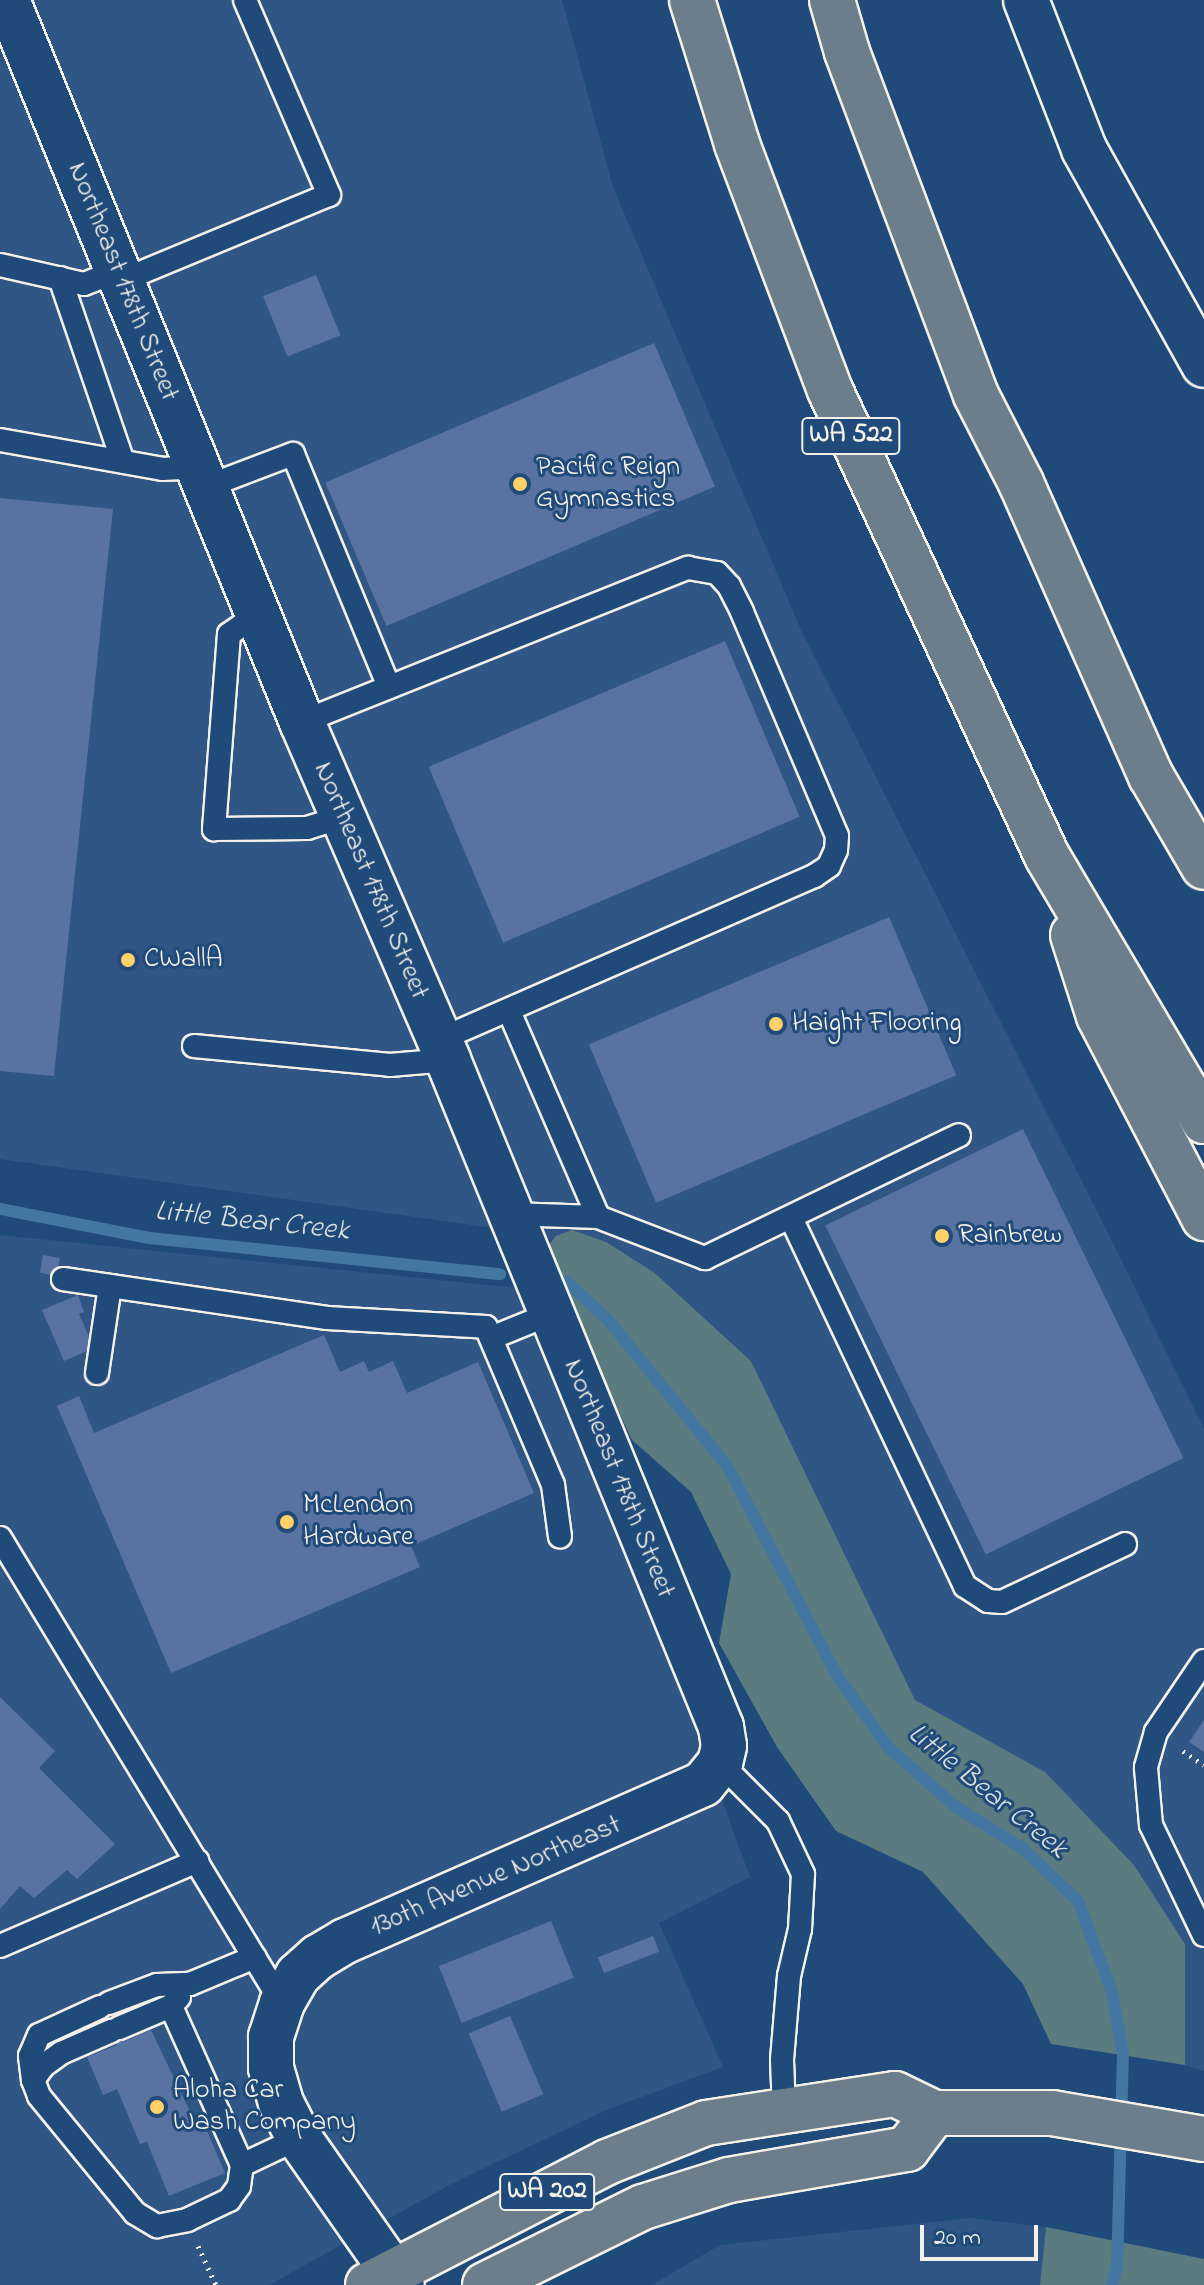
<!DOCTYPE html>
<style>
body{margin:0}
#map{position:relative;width:1204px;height:2285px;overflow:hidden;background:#1f4a7a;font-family:"Indie Flower",sans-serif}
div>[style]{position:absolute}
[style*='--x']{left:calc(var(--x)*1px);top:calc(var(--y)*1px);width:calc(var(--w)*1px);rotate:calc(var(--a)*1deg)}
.built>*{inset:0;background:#305686}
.green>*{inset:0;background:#5a7c80}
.stream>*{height:12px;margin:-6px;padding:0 6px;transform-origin:6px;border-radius:6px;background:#4376a0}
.building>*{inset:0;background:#5872a2;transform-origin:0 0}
.path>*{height:5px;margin-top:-2.5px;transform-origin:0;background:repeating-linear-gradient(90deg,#f4f1e8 0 2px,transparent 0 8px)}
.roads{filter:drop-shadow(2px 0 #f4f1e8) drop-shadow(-2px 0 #f4f1e8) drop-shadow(0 2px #f4f1e8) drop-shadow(0 -2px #f4f1e8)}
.service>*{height:22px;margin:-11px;padding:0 11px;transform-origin:11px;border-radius:11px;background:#1f4a7a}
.minor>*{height:44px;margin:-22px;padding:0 22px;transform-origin:22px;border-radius:22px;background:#1f4a7a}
.tertiary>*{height:44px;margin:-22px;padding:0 22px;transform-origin:22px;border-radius:22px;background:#1f4a7a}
.secondary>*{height:44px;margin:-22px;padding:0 22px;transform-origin:22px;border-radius:22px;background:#1f4a7a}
.primary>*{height:44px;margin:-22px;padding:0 22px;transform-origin:22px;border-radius:22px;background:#6c7d8b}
.motorway>*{height:44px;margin:-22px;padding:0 22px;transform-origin:22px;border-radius:22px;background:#6c7d8b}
.dots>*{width:22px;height:22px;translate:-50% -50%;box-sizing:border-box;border:4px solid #1f4a7a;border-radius:50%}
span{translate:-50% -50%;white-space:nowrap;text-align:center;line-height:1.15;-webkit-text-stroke:6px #1f4a7a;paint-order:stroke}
.shield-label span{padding:2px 6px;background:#1f4a7a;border:2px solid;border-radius:6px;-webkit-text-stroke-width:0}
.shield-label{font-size:26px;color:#f4f1e8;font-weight:700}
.street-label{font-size:28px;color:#f4f1e8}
.poi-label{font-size:28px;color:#f4f1e8}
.left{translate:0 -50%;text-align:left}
.water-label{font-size:30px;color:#d9dfdd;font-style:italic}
.scale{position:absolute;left:920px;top:2225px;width:118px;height:36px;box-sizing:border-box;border:4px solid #f4f1e8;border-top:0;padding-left:10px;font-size:24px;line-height:28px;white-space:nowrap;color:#f4f1e8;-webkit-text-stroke:6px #1f4a7a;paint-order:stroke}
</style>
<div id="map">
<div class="built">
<div style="clip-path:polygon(0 0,562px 0,613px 187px,801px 630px,1103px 1223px,1204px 1429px,1204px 2071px,1185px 2065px,1185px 1944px,1134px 1865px,1045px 1772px,915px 1700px,751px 1361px,656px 1273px,530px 1233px,0 1159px)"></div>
<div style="clip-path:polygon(0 1235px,517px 1288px,698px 1735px,750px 1877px,659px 1923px,723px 2067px,606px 2110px,451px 2184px,269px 2285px,0 2285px)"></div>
<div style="clip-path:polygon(970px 2218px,1046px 2227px,1040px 2285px,652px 2285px,720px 2245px)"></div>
</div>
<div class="green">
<div style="clip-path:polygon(572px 1230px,606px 1242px,655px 1273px,751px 1361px,915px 1700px,1045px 1772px,1134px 1865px,1185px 1944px,1185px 2065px,1051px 2044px,1023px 1984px,923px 1872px,836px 1831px,777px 1747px,719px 1643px,731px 1574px,691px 1492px,632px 1440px,549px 1263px,546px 1248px,556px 1236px)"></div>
<div style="clip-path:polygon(1046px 2227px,1204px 2259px,1204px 2285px,1040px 2285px)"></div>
</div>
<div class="stream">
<div style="--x:0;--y:1209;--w:152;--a:11"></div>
<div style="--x:149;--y:1238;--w:353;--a:5.9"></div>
<div style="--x:566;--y:1281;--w:59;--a:42.9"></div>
<div style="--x:609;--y:1321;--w:188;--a:50.8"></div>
<div style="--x:728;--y:1467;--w:233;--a:62.4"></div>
<div style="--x:836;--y:1674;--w:91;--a:54.4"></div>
<div style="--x:889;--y:1748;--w:89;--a:41.4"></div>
<div style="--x:956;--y:1807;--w:78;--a:31.8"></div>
<div style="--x:1022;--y:1848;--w:77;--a:43.4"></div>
<div style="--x:1078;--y:1901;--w:97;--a:69.5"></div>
<div style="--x:1112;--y:1992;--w:63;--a:79.9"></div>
<div style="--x:1123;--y:2054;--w:213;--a:91.6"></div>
<div style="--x:1117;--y:2267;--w:19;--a:106"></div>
</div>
<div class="building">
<div style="left:316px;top:275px;width:65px;height:57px;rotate:68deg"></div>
<div style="left:654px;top:343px;width:156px;height:357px;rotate:67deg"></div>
<div style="clip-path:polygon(0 498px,113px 509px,54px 1076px,0 1071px)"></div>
<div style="left:725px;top:641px;width:191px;height:322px;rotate:67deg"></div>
<div style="left:889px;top:917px;width:172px;height:326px;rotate:67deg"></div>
<div style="left:1023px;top:1129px;width:366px;height:220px;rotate:64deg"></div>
<div style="left:43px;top:1255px;width:17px;height:18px;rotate:10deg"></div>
<div style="clip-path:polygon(78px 1295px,84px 1312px,79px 1314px,94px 1348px,64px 1361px,42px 1310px)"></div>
<div style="clip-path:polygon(324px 1335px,340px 1372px,364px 1361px,369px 1372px,393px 1361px,407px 1393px,478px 1362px,534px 1493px,411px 1546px,420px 1567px,171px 1673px,57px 1406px,79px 1396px,94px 1433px)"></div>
<div style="clip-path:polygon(0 1697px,55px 1751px,39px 1768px,115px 1844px,77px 1879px,67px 1870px,34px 1898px,20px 1886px,0 1909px)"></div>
<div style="clip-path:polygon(1204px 1720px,1204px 1752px,1189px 1742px)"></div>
<div style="left:551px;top:1921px;width:61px;height:121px;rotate:68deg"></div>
<div style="left:653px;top:1936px;width:17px;height:59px;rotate:69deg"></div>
<div style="clip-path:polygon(103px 1991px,125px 2041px,151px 2030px,195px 2122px,202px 2119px,225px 2173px,169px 2196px,147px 2142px,140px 2144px,117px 2089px,103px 2095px,87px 2057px,117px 2045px,95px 1994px)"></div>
<div style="left:510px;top:2016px;width:85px;height:45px;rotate:67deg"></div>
</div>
<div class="path">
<div style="--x:1183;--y:1751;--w:25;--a:34"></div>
<div style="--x:198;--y:2246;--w:43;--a:65.2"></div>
</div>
<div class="roads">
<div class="service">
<div style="--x:0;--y:265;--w:86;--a:12.7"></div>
<div style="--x:84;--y:284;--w:36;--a:-21"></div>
<div style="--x:60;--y:278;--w:194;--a:71.1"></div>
<div style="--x:121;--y:281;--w:225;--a:-22.5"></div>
<div style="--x:329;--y:195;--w:212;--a:-113.3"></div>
<div style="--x:0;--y:440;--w:165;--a:10.1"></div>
<div style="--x:162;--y:469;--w:35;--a:-3"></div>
<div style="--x:206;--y:487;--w:93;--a:-20.8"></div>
<div style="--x:293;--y:454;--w:252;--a:67.6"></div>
<div style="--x:258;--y:614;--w:35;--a:145"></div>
<div style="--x:229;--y:634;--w:196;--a:94.4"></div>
<div style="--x:214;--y:829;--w:93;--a:-0.6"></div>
<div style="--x:307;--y:828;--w:38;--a:-17"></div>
<div style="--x:302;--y:722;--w:416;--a:-21.8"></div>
<div style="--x:688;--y:568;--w:29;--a:10"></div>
<div style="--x:717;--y:573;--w:18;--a:47"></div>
<div style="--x:729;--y:586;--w:29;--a:63"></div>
<div style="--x:742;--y:612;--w:243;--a:67"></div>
<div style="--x:837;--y:836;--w:14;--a:94"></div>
<div style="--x:836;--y:850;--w:17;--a:114"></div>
<div style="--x:829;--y:866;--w:18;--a:146"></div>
<div style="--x:814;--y:876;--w:410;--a:156.4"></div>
<div style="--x:509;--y:1011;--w:224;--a:66.6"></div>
<div style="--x:194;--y:1046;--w:197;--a:5.5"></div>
<div style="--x:390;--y:1065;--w:58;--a:-4.9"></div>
<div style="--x:509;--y:1214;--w:89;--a:1.9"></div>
<div style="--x:598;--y:1217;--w:115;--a:21"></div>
<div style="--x:705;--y:1258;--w:282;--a:-25.8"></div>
<div style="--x:791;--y:1218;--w:407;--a:64.7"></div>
<div style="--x:965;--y:1586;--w:27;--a:33"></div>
<div style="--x:988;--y:1601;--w:14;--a:4"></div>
<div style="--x:1002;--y:1602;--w:136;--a:-25.2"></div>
<div style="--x:63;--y:1279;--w:267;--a:8.4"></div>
<div style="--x:327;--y:1318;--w:159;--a:3.2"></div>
<div style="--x:486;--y:1327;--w:172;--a:67"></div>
<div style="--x:553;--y:1485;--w:52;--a:82.3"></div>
<div style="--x:491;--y:1338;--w:64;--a:-22.1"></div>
<div style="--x:97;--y:1373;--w:88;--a:-81.5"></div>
<div style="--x:0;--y:1538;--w:544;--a:58.77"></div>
<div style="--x:1204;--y:1661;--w:86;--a:124.1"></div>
<div style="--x:1156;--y:1732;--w:37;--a:106"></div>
<div style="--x:1146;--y:1768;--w:57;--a:85"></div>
<div style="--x:1151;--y:1825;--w:122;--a:64.3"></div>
<div style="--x:720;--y:1763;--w:82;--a:45"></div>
<div style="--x:778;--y:1821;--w:59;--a:64.7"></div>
<div style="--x:803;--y:1874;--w:55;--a:93.1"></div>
<div style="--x:800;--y:1929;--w:48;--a:103.2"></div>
<div style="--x:789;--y:1976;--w:84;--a:94.8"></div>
<div style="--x:782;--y:2060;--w:49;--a:87.7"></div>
<div style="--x:0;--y:1946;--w:215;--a:-23.3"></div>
<div style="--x:109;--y:2003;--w:51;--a:-20.6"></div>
<div style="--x:157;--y:1985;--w:33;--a:-2"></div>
<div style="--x:190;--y:1984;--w:70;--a:-22.6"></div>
<div style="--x:100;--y:2007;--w:67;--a:155.3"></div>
<div style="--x:39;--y:2035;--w:23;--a:113"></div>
<div style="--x:30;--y:2056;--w:24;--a:83"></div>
<div style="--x:33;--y:2080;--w:17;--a:69"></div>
<div style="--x:39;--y:2096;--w:151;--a:50.6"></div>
<div style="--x:135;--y:2213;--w:26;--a:31"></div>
<div style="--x:157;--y:2226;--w:31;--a:-11"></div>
<div style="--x:187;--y:2220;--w:47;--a:-25.5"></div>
<div style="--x:229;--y:2200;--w:17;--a:-54"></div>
<div style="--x:239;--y:2186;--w:21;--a:-82"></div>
<div style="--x:242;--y:2165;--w:174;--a:-114.1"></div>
<div style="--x:119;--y:2028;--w:56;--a:-22.9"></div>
<div style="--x:171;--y:2006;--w:12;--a:-48"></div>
<div style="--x:33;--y:2080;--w:17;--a:-54"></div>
<div style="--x:43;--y:2066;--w:22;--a:-36"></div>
<div style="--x:61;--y:2053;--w:55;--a:-23.7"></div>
<div style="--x:242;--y:2165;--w:63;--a:-25.3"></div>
</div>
<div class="minor">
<div style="--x:7;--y:0;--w:780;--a:67.78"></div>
<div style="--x:302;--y:722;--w:368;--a:66.6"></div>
<div style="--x:448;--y:1060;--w:721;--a:67.74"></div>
<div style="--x:721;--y:1727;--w:19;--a:81"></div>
<div style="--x:724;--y:1746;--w:17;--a:103"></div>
<div style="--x:720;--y:1763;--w:27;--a:129"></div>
<div style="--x:703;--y:1784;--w:391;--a:156.3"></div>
<div style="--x:345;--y:1941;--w:31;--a:149"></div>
<div style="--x:318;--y:1957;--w:27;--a:138"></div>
<div style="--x:298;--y:1975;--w:32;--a:120"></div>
</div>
<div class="tertiary">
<div style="--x:282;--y:2003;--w:36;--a:108"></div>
<div style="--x:271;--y:2037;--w:31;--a:90"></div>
<div style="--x:271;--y:2068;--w:36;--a:74"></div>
<div style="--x:281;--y:2103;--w:39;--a:63"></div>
<div style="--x:299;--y:2138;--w:179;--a:55"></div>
</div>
<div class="secondary">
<div style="--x:1026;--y:0;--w:160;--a:68.7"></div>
<div style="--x:1084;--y:149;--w:247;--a:60.9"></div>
</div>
<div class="primary">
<div style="--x:368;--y:2285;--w:269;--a:-27.2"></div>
<div style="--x:607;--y:2162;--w:106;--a:-21.5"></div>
<div style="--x:706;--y:2123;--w:191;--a:-8.7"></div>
<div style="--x:895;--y:2094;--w:43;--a:26"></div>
<div style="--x:934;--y:2113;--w:118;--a:0"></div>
<div style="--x:1052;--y:2113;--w:154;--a:9.7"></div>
<div style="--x:485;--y:2285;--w:176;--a:-26.3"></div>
<div style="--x:643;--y:2207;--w:90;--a:-17.4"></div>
<div style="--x:729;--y:2180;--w:181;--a:-9.9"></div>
<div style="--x:907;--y:2149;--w:45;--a:-53.1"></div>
</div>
<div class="motorway">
<div style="--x:692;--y:0;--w:151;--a:72.6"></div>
<div style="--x:737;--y:144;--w:263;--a:69.3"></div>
<div style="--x:830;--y:390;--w:514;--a:65.03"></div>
<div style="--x:1047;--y:856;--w:308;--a:59.4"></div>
<div style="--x:832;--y:0;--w:54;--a:73.9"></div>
<div style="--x:847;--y:52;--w:366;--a:69.4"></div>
<div style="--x:976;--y:395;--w:99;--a:62.9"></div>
<div style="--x:1021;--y:483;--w:321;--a:66.1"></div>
<div style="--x:1151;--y:776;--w:105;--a:59.8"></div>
<div style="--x:1073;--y:935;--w:85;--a:72.2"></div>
<div style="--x:1099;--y:1016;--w:228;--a:62.5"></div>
</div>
</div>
<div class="dots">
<div style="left:520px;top:484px;background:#ffd166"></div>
<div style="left:128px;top:960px;background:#ffd166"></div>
<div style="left:776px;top:1024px;background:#ffd166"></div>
<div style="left:942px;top:1236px;background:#ffd166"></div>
<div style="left:287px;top:1522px;background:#ffd166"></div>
<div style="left:157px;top:2107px;background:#ffd166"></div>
</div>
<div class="shield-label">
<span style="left:851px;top:436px">WA 522</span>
<span style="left:547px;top:2192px">WA 202</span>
</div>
<div class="street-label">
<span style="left:122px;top:282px;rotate:68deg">Northeast 178th Street</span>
<span style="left:370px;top:881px;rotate:67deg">Northeast 178th Street</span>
<span style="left:618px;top:1479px;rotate:68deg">Northeast 178th Street</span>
<span style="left:496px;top:1877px;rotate:-23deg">130th Avenue Northeast</span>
</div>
<div class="poi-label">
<span class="left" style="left:536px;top:484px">Pacific Reign<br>Gymnastics</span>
<span class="left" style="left:144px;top:960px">CWallA</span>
<span class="left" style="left:792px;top:1024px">Haight Flooring</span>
<span class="left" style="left:958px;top:1236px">Rainbrew</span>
<span class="left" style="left:303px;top:1522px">McLendon<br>Hardware</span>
<span class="left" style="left:173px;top:2107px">Aloha Car<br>Wash Company</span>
</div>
<div class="water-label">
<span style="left:252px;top:1222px;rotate:6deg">Little Bear Creek</span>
<span style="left:987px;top:1792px;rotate:39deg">Little Bear Creek</span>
</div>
<div class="scale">20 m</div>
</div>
